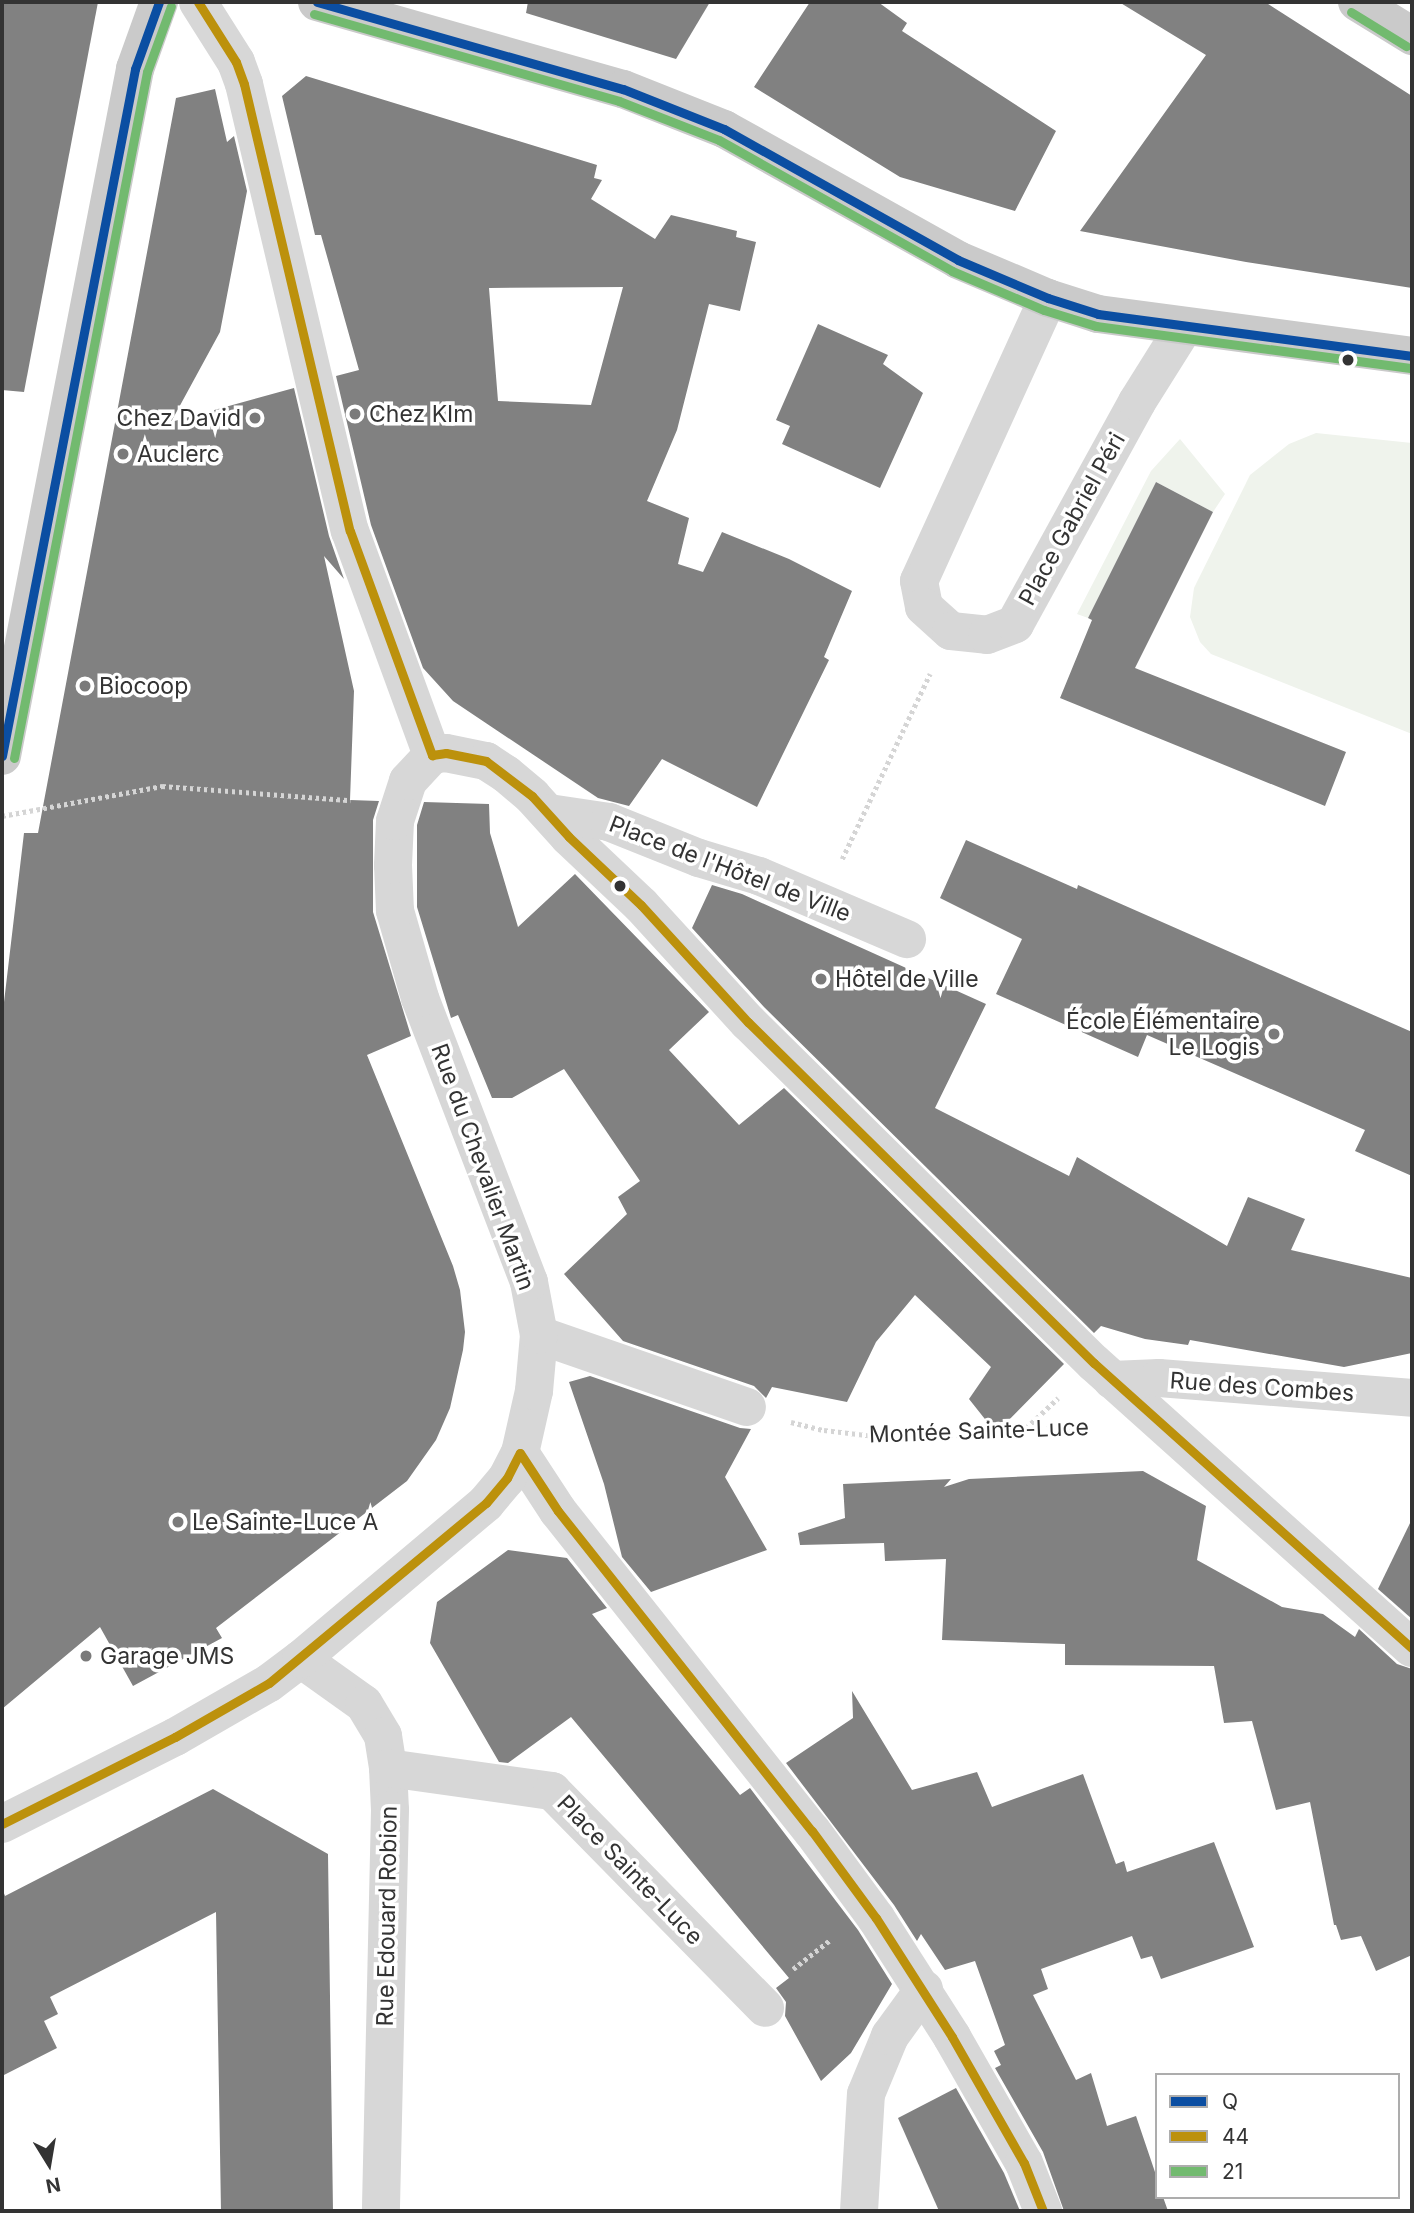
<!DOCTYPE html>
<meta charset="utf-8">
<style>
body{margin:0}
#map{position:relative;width:1414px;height:2213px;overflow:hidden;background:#fff;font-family:Inter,sans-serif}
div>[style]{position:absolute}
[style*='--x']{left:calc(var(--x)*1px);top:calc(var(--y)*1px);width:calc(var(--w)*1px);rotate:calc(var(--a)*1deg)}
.green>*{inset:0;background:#eff3ec}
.building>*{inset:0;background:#818181}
.path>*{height:4.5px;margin-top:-2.25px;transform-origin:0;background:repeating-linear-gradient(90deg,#d5d5d5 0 3.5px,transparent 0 7px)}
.minor>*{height:38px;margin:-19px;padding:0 19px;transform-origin:19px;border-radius:19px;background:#d7d7d7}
.major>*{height:38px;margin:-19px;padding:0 19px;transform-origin:19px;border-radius:19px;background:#cacaca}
.bus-1>*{height:9px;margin:-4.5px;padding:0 4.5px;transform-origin:4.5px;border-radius:4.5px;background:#0b4ea2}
.bus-2>*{height:9px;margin:-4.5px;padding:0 4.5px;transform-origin:4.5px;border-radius:4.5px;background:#bc910c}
.bus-3>*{height:9px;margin:-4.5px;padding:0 4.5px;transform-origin:4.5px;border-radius:4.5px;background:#72ba6f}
.dots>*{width:19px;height:19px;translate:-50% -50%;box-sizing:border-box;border:4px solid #fff;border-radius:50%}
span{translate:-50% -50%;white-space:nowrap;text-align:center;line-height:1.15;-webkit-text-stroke:7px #fff;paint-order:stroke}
.poi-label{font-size:23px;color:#333}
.left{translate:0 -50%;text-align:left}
.right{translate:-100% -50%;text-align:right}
.street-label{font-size:23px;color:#333}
.frame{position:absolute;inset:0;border:4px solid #333;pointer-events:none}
.legend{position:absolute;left:1155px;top:2073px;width:245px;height:126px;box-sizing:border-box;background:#fff;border:2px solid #adadad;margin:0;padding:9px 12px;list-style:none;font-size:21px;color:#333}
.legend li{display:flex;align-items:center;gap:14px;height:35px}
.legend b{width:35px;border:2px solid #adadad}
.north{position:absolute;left:14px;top:2129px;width:70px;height:70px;-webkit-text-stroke:5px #fff;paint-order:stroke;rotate:169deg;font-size:19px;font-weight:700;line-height:28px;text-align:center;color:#333}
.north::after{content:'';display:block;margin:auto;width:24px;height:32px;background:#333;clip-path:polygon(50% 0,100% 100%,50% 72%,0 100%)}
</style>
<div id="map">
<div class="green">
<div style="clip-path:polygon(1316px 433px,1412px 443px,1412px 734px,1211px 654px,1200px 642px,1190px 617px,1194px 588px,1250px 475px,1289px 444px)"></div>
<div style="clip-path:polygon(1180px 439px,1225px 494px,1213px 512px,1156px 482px,1088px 618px,1077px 614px,1151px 471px)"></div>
</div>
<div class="building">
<div style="clip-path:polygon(2px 2px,98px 2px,24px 392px,2px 390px)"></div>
<div style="clip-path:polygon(528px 2px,710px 2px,676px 59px,526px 13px)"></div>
<div style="clip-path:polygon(810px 2px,878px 2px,907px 23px,902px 31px,1056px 131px,1015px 211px,900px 177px,754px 87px)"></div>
<div style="clip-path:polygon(1119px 2px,1265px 2px,1412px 96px,1412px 288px,1246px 262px,1080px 231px,1206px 55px)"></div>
<div style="clip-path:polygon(evenodd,306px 76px,597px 165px,594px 178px,602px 180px,591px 199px,655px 239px,671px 215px,737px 231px,736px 237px,756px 242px,740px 311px,709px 304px,677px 430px,647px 501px,689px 518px,678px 564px,703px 572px,722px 532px,789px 559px,852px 591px,824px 657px,829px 660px,757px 807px,662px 759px,629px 806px,598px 798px,453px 701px,423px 668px,371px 525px,336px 376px,359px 370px,321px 235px,315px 235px,282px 96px,306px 76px,623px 287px,591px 405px,498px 401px,489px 288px,623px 287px)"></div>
<div style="clip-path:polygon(215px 89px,227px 142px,234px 136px,247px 191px,220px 332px,171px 422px,294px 388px,329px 536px,344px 579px,324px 556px,354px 691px,350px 800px,379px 801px,373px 820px,373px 912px,411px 1036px,367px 1055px,453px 1266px,460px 1290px,465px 1332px,463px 1350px,450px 1408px,436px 1440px,407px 1481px,216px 1628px,222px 1638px,133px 1686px,100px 1627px,2px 1709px,2px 1019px,24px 833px,38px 833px,176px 98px)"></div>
<div style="clip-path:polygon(818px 324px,888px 355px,883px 364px,923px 393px,880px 488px,782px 444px,790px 426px,776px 420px)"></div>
<div style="clip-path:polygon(1156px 482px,1213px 512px,1135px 668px,1346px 752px,1325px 806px,1060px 698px,1092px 620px,1088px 618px)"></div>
<div style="clip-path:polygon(424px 802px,489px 804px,490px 833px,518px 927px,575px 874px,709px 1012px,669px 1050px,739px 1125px,784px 1088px,1064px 1364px,996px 1433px,969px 1399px,991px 1367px,915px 1295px,876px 1342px,847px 1402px,772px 1387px,766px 1398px,754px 1386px,623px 1341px,564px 1274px,627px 1214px,618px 1197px,640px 1181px,564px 1069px,512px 1098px,492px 1098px,458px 1015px,451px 1018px,417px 907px,417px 825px)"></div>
<div style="clip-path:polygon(966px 840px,1077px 889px,1078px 885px,1412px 1032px,1412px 1176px,1355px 1151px,1365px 1130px,1147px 1035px,1138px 1057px,996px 994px,1022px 939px,940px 898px)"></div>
<div style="clip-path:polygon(712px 885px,742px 894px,986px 1004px,935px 1108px,1069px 1176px,1077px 1157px,1227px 1246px,1248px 1197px,1305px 1219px,1291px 1250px,1412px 1278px,1412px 1353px,1344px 1367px,1190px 1340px,1188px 1345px,1145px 1339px,1101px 1326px,1094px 1333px,764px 1007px,692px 928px)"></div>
<div style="clip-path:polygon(590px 1376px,740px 1428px,751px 1429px,725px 1477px,767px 1550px,651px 1592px,622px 1557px,604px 1484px,569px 1382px)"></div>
<div style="clip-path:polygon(1143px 1471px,1206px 1506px,1197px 1560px,1282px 1607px,1323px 1614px,1355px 1637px,1359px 1629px,1397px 1664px,1412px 1669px,1412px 1955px,1376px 1971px,1361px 1936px,1341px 1940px,1336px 1925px,1334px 1925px,1310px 1802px,1276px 1810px,1252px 1721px,1224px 1723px,1214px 1666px,1065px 1665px,1065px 1644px,942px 1640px,946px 1559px,885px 1561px,884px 1543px,800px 1545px,798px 1533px,845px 1518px,843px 1484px,951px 1479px,944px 1487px,969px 1479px)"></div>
<div style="clip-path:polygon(1412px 1519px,1412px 1619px,1378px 1589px)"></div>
<div style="clip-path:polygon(508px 1550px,567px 1558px,607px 1608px,592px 1614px,740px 1795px,750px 1788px,858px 1930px,892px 1984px,851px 2053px,821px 2081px,785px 2016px,786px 2002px,776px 1988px,789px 1978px,571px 1717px,508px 1763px,499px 1762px,430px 1643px,437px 1602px)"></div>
<div style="clip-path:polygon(852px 1691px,912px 1790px,977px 1772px,992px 1807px,1083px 1774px,1116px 1864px,1124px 1861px,1127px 1872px,1214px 1842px,1254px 1947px,1161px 1979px,1152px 1956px,1141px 1959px,1132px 1936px,1041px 1969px,1048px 1989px,1033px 1995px,1076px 2080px,1091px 2073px,1107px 2126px,1136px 2116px,1157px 2178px,1157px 2197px,1163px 2197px,1168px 2211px,1064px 2211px,1043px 2152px,995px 2068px,1001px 2065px,994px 2051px,1005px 2045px,975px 1961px,945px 1970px,921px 1934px,917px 1941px,894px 1905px,786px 1763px,853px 1718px)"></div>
<div style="clip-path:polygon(213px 1789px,328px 1854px,333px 2211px,221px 2211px,216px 1912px,50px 1997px,58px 2014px,44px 2021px,57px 2048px,2px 2076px,2px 1888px,5px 1896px)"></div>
<div style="clip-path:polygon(956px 2088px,1004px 2173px,1020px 2211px,939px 2211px,898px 2118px)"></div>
</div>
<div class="path">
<div style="--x:2;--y:816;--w:163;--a:-10.6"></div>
<div style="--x:162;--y:786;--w:189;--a:4.3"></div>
<div style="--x:842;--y:859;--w:205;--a:-64.6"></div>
<div style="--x:791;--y:1422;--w:34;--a:14"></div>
<div style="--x:824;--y:1430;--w:77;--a:6.8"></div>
<div style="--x:900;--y:1439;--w:188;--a:-4"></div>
<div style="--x:1026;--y:1428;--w:44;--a:-43.2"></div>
<div style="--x:793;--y:1969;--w:47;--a:-38.1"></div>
</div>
<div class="minor">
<div style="--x:198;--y:2;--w:71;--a:57.7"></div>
<div style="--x:236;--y:62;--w:23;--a:70"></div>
<div style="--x:244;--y:84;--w:459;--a:76.7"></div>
<div style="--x:350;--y:531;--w:239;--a:69.9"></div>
<div style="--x:1048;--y:298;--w:311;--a:114.5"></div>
<div style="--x:919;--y:581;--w:26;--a:79"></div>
<div style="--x:924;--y:607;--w:36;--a:42"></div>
<div style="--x:951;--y:631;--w:36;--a:6"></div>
<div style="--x:987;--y:635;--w:30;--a:-21"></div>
<div style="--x:1015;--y:624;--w:253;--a:-61.2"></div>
<div style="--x:1137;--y:402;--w:89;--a:-57.9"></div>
<div style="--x:432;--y:755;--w:14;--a:-8"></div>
<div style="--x:446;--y:753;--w:41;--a:11.3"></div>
<div style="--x:486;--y:761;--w:24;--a:33"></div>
<div style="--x:506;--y:774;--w:34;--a:40"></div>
<div style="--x:532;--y:796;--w:55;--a:47.9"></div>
<div style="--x:569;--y:837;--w:99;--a:43.4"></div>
<div style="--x:641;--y:905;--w:159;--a:47.6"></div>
<div style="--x:748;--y:1022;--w:486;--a:44.6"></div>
<div style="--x:1094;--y:1363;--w:427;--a:41.9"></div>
<div style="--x:549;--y:813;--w:61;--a:8.5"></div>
<div style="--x:609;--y:822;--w:97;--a:21.8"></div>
<div style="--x:699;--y:858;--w:63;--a:16.7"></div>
<div style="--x:759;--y:876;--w:161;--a:23.1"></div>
<div style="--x:539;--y:1335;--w:220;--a:19.1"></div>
<div style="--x:1112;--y:1380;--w:47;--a:-2.4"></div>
<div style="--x:1159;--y:1378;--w:254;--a:4.5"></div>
<div style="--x:520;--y:1453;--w:69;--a:56.8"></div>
<div style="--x:558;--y:1511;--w:409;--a:51.6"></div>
<div style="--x:812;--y:1831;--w:108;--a:53.7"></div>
<div style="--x:876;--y:1918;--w:141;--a:57.4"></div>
<div style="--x:952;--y:2037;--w:145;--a:60.3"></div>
<div style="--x:1024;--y:2163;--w:52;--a:68.4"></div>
<div style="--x:301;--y:1659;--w:77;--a:35.5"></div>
<div style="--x:364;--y:1704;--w:37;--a:59"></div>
<div style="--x:383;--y:1736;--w:32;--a:81"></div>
<div style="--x:388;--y:1768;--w:42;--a:87.3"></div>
<div style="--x:390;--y:1810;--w:401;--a:91.3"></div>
<div style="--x:388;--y:1768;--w:166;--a:8"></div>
<div style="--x:552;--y:1791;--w:304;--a:45.5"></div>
<div style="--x:2;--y:1824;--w:194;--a:-26.7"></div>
<div style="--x:175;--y:1737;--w:108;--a:-29.9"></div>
<div style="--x:269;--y:1683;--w:40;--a:-37"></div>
<div style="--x:301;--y:1659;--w:242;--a:-40.1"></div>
<div style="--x:486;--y:1503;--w:33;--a:-50"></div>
<div style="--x:507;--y:1478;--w:28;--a:-63"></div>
<div style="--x:520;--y:1453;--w:64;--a:-77.3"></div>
<div style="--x:534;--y:1391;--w:56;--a:-84.9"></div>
<div style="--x:539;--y:1335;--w:54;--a:-100.7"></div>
<div style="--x:529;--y:1282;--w:304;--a:-111"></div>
<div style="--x:420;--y:998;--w:91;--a:-106"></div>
<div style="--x:395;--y:911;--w:46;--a:-92.5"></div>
<div style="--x:393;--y:865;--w:44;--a:-87.4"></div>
<div style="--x:395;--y:821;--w:42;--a:-72"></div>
<div style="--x:408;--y:781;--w:35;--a:-47"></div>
<div style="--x:859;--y:2211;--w:117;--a:-86.6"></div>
<div style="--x:866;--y:2094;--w:63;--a:-67.5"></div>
<div style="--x:890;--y:2036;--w:58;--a:-54.1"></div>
</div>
<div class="major">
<div style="--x:317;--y:2;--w:318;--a:15.9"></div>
<div style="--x:623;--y:89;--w:109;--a:21.6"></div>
<div style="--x:724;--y:129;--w:268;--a:29.2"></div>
<div style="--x:958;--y:260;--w:98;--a:22.9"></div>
<div style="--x:1048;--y:298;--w:52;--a:17.7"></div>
<div style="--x:1098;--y:314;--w:317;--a:7.6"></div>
<div style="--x:1357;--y:2;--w:65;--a:31.7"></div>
<div style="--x:2;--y:756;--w:700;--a:-79.04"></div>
<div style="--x:135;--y:69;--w:71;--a:-70.3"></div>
</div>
<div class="bus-1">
<div style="--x:317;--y:2;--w:318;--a:15.9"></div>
<div style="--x:623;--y:89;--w:109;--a:21.6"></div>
<div style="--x:724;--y:129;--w:268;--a:29.2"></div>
<div style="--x:958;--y:260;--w:98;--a:22.9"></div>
<div style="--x:1048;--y:298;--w:52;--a:17.7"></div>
<div style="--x:1098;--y:314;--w:317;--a:7.6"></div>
<div style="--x:2;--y:756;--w:700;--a:-79.04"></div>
<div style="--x:135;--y:69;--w:71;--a:-70.3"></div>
</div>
<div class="bus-2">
<div style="--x:198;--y:2;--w:71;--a:57.7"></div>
<div style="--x:236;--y:62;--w:23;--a:70"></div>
<div style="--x:244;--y:84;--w:459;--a:76.7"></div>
<div style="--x:350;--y:531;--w:239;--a:69.9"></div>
<div style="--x:432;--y:755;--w:14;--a:-8"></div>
<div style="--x:446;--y:753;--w:41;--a:11.3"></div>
<div style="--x:486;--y:761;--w:58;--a:37.3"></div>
<div style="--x:532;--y:796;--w:55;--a:47.9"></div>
<div style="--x:569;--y:837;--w:99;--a:43.4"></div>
<div style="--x:641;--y:905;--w:159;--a:47.6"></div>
<div style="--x:748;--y:1022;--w:486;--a:44.6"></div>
<div style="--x:1094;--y:1363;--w:427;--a:41.9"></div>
<div style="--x:2;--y:1824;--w:194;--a:-26.7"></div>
<div style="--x:175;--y:1737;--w:108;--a:-29.9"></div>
<div style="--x:269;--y:1683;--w:282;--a:-39.7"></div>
<div style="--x:486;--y:1503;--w:33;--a:-50"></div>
<div style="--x:507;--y:1478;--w:28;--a:-63"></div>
<div style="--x:520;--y:1453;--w:69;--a:56.8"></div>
<div style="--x:558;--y:1511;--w:409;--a:51.6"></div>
<div style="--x:812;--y:1831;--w:108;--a:53.7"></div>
<div style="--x:876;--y:1918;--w:141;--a:57.4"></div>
<div style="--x:952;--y:2037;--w:145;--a:60.3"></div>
<div style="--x:1024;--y:2163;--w:52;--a:68.4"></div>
</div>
<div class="bus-3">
<div style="--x:1351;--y:12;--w:65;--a:31.7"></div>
<div style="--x:314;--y:14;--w:317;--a:15.9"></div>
<div style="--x:619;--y:101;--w:107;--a:21.3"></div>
<div style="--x:719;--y:140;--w:267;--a:29.3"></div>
<div style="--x:952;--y:271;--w:100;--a:23"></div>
<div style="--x:1044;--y:310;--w:54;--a:17.1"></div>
<div style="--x:1096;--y:326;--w:317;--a:7.6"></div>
<div style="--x:14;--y:758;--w:699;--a:-79.03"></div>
<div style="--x:147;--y:72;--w:70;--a:-70"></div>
</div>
<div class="dots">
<div style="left:1348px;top:360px;background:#333"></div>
<div style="left:355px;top:414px;background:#7a7a7a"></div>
<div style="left:255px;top:418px;background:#7a7a7a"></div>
<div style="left:123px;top:454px;background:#7a7a7a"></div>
<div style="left:85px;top:686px;background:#7a7a7a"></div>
<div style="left:620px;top:886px;background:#333"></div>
<div style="left:821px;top:979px;background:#7a7a7a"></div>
<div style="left:1274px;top:1034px;background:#7a7a7a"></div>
<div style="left:178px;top:1522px;background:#7a7a7a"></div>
<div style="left:86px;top:1656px;background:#7a7a7a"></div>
</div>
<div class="poi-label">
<span class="left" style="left:369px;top:414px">Chez KIm</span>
<span class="right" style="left:241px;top:418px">Chez David</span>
<span class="left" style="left:137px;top:454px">Auclerc</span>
<span class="left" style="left:99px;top:686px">Biocoop</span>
<span class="left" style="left:835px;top:979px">Hôtel de Ville</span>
<span class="right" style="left:1260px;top:1034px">École Élémentaire<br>Le Logis</span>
<span class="left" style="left:192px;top:1522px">Le Sainte-Luce A</span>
<span class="left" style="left:100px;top:1656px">Garage JMS</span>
</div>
<div class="street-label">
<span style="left:1072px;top:519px;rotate:-61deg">Place Gabriel Péri</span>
<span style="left:730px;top:869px;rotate:21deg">Place de l'Hôtel de Ville</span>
<span style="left:483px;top:1167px;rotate:70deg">Rue du Chevalier Martin</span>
<span style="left:1262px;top:1387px;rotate:4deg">Rue des Combes</span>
<span style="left:979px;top:1431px;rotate:-2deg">Montée Sainte-Luce</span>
<span style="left:630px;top:1870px;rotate:46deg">Place Sainte-Luce</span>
<span style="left:387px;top:1916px;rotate:-89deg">Rue Edouard Robion</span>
</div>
<div class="frame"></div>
<ul class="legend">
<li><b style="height:9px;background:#0b4ea2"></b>Q</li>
<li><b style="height:9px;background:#bc910c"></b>44</li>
<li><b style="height:9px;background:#72ba6f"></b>21</li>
</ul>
<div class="north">N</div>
</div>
